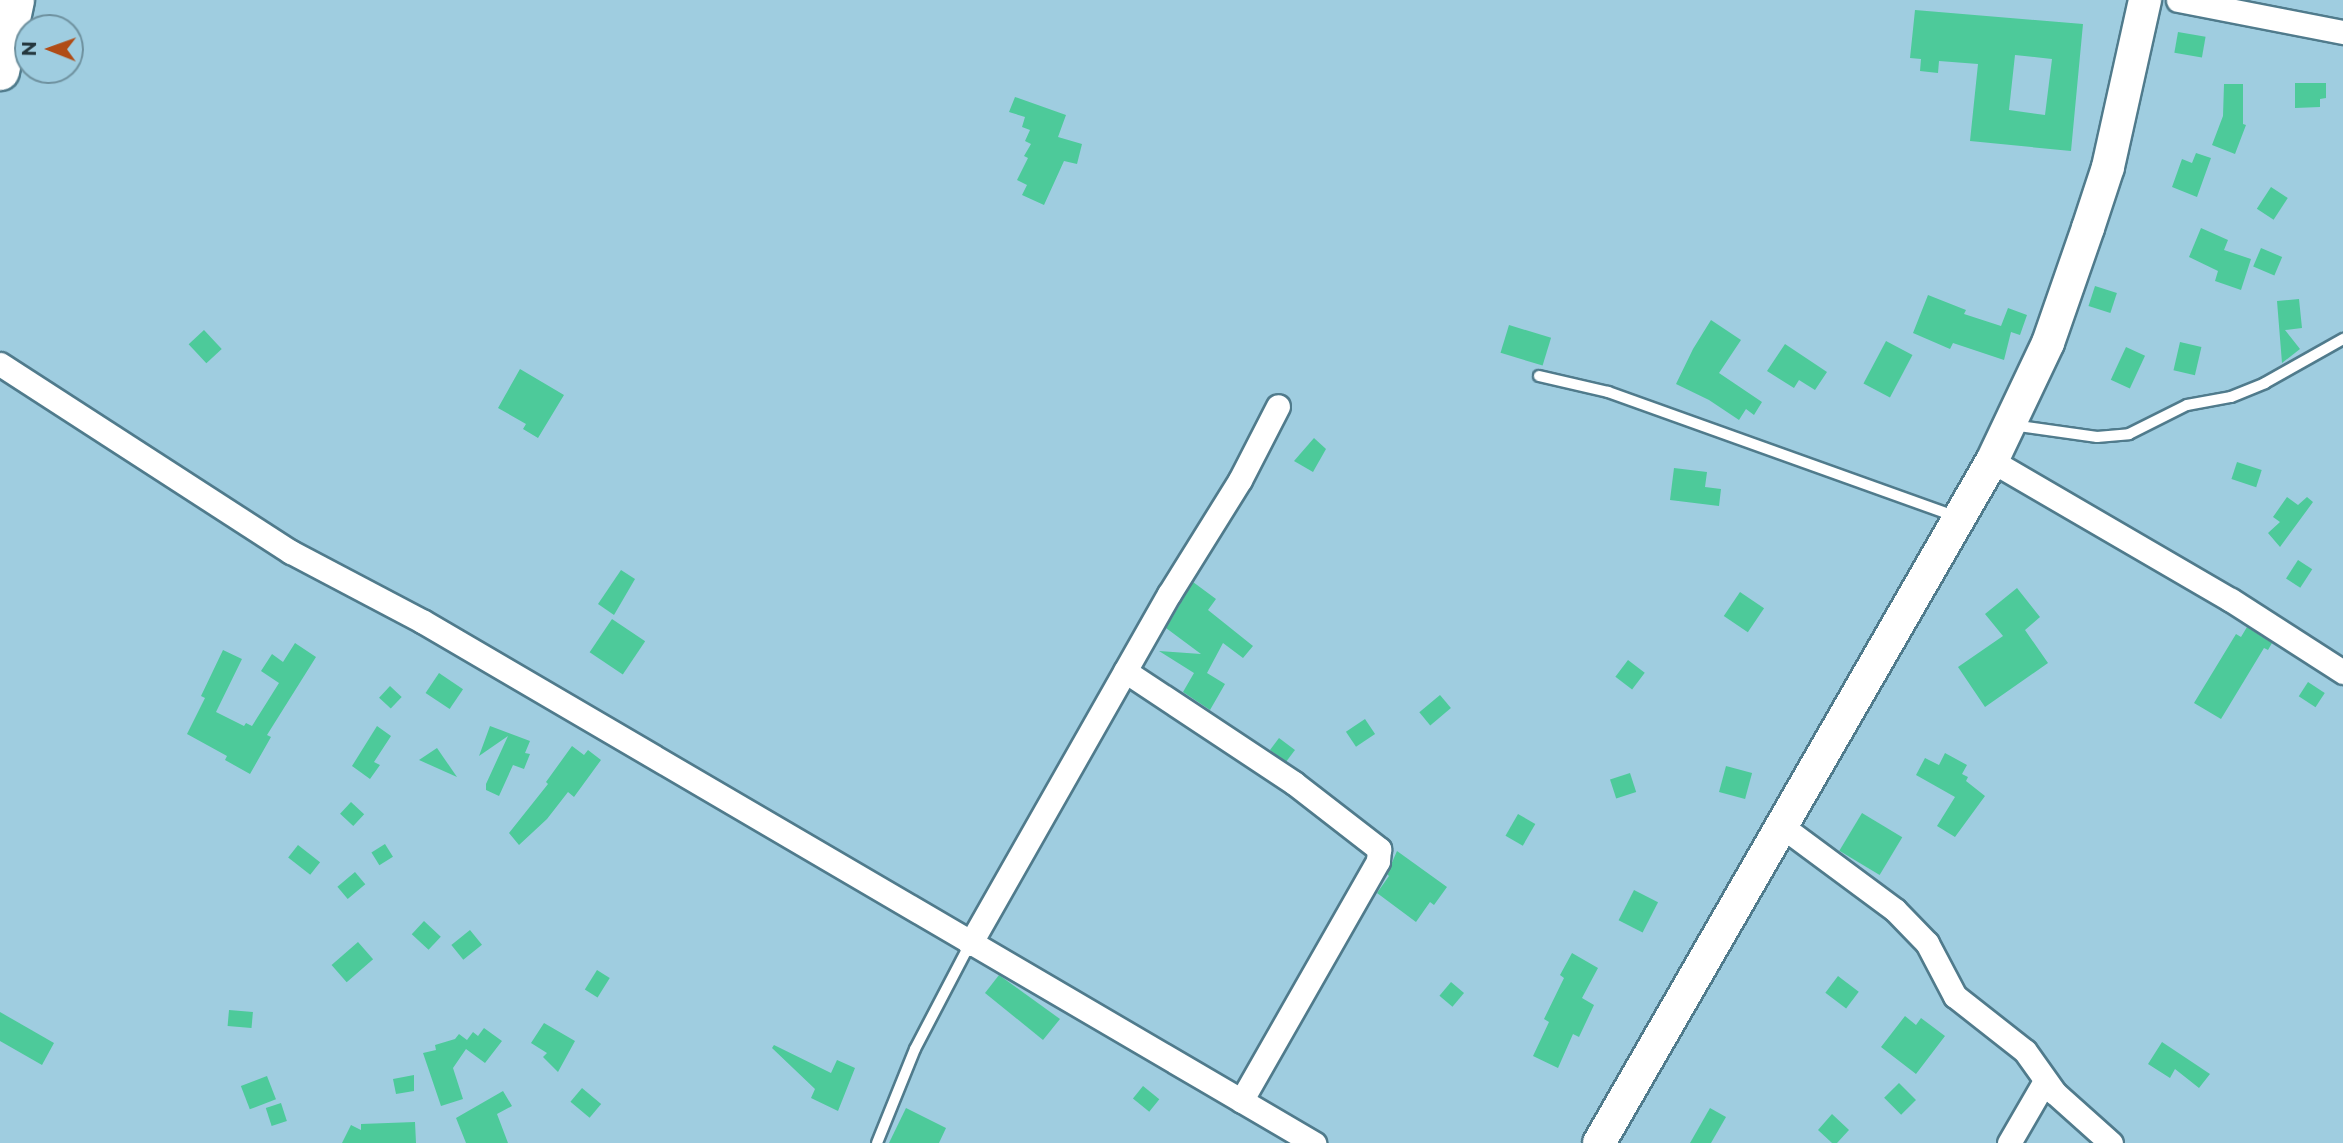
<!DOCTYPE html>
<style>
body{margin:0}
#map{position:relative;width:2343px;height:1143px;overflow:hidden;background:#9fcde0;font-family:Montserrat,sans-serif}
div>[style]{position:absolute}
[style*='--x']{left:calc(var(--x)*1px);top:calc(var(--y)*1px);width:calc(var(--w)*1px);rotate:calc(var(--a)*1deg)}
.building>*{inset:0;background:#4dca9a;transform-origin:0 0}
.roads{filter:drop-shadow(2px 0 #507b8c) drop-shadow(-2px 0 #507b8c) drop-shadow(0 2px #507b8c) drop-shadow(0 -2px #507b8c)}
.service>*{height:10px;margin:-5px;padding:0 5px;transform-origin:5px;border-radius:5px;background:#fff}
.minor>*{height:23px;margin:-11.5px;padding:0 11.5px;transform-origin:11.5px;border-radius:11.5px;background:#fff}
.secondary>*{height:32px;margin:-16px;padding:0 16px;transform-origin:16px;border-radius:16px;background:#fff}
.trunk>*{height:37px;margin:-18.5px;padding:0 18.5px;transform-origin:18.5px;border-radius:18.5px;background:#fff}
span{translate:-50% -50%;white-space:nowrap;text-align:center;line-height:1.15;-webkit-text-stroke:7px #9fcde0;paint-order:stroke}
.north{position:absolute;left:14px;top:14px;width:70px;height:70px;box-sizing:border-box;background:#9fcde0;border:2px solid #6e919f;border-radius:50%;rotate:271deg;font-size:19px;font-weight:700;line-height:28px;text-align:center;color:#24373e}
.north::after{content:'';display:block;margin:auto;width:24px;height:32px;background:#b04c16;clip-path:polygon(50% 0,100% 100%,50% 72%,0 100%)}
</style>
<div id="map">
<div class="building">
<div style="clip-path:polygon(evenodd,1915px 10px,2083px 24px,2071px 151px,1970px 141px,1978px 64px,1939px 61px,1938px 73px,1920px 71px,1921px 59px,1910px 58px,1915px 10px,2015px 55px,2052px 59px,2045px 115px,2009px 110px,2015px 55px)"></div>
<div style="left:2178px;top:32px;width:28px;height:21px;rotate:10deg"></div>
<div style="clip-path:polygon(2295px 83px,2326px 83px,2326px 98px,2320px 99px,2320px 107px,2295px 108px)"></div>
<div style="clip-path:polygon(2224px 84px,2243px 84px,2243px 124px,2246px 125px,2235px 154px,2212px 145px,2223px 116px)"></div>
<div style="clip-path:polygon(1015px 97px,1066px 115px,1058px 137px,1082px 144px,1077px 164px,1064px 161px,1044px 205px,1022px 195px,1027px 185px,1017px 180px,1028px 158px,1024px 156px,1031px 144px,1025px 141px,1030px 130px,1022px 127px,1025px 117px,1009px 112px)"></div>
<div style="clip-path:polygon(2196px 153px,2211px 158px,2197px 197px,2172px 187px,2182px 159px,2192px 163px)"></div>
<div style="left:2271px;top:187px;width:20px;height:26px;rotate:33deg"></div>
<div style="clip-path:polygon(2201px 228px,2228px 240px,2224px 250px,2251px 259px,2241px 290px,2215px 281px,2218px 271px,2189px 257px)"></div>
<div style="left:2261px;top:248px;width:23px;height:20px;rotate:23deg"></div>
<div style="left:2095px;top:286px;width:23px;height:21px;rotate:18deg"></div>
<div style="clip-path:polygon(1928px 295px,1966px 310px,1964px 314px,2001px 326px,2008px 308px,2027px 315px,2020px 335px,2011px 332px,2004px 360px,1953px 343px,1950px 349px,1913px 333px)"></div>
<div style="clip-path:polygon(2299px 299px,2302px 328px,2285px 330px,2300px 349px,2282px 363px,2277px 301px)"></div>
<div style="clip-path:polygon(1711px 320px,1741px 340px,1719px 373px,1762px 402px,1754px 415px,1746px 409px,1739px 420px,1709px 400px,1676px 384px,1693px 349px)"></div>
<div style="left:1509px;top:325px;width:44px;height:29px;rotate:17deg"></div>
<div style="left:204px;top:330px;width:26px;height:21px;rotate:47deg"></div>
<div style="left:1886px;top:341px;width:30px;height:48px;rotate:28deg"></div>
<div style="left:2180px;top:342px;width:22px;height:29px;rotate:13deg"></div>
<div style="clip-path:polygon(1785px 344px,1827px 372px,1815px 390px,1799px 380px,1794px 388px,1767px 371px)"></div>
<div style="left:2126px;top:347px;width:21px;height:36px;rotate:25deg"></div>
<div style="clip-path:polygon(520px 369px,564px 395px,538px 438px,523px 429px,526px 424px,498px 408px)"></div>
<div style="clip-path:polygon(1314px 438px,1326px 449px,1313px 472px,1294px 461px)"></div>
<div style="left:2237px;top:462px;width:26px;height:18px;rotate:18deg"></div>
<div style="clip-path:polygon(1674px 468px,1707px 472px,1705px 487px,1721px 489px,1719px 506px,1670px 500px)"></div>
<div style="clip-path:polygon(2287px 497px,2298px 505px,2307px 497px,2313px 502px,2280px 547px,2268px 533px,2280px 522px,2273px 517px)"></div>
<div style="left:2298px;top:560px;width:17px;height:22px;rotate:33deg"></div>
<div style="clip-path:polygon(621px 570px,635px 579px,614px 615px,598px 604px)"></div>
<div style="clip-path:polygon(1193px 582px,1216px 599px,1208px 610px,1253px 646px,1243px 658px,1223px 643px,1207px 673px,1225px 684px,1210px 710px,1183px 692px,1194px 673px,1159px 651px,1201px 654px,1166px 628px)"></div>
<div style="clip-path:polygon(2017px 588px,2040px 617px,2025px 630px,2048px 663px,1985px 707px,1958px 667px,2003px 636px,1985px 614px)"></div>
<div style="left:1740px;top:592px;width:29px;height:29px;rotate:34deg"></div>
<div style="left:612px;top:619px;width:40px;height:40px;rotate:34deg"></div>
<div style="clip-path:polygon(2247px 627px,2272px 643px,2268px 650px,2264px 648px,2221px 719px,2194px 703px,2236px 634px,2241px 637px)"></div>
<div style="clip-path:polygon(295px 643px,316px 657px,267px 735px,271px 737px,250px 774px,225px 760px,227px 756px,187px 734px,205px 698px,201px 696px,223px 650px,242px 659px,216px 712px,244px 726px,246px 723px,252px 726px,279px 683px,261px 671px,272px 654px,283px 662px)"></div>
<div style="left:1628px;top:660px;width:21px;height:21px;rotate:37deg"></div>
<div style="left:439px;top:673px;width:29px;height:24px;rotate:34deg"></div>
<div style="left:2308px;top:682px;width:20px;height:17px;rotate:33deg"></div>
<div style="left:390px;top:686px;width:16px;height:16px;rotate:43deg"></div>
<div style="left:1440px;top:695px;width:17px;height:27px;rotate:50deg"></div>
<div style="left:1365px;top:719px;width:18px;height:23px;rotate:56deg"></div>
<div style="clip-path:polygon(377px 726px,391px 736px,374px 762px,380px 765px,370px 779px,352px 766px)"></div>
<div style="clip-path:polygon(490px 726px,530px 741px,525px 753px,530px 754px,524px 769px,513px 765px,499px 796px,486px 790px,486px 784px,508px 736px,479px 756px)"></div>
<div style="left:1279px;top:738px;width:20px;height:15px;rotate:37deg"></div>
<div style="clip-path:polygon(572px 746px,584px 755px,588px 750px,601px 760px,574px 797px,568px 792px,547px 819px,519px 845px,509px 833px,548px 784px,546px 782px)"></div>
<div style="clip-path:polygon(437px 748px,457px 777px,419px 760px)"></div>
<div style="clip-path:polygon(1945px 753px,1967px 765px,1962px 774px,1968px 777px,1966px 781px,1985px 796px,1955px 837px,1937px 826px,1955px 797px,1916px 775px,1925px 758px,1939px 765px)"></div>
<div style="left:1726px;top:766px;width:27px;height:27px;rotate:15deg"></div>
<div style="left:1630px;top:773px;width:20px;height:21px;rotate:72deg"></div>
<div style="left:351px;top:802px;width:18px;height:16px;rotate:43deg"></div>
<div style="left:1862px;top:813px;width:47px;height:44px;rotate:31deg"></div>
<div style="left:1518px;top:814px;width:20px;height:25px;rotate:30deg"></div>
<div style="left:385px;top:844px;width:15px;height:16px;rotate:58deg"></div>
<div style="left:298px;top:845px;width:28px;height:16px;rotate:38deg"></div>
<div style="clip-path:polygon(1397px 851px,1447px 887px,1434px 905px,1430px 902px,1416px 922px,1377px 893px,1389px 876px,1387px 874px)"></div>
<div style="left:355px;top:872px;width:16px;height:23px;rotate:50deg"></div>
<div style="left:1634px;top:890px;width:27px;height:34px;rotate:27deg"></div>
<div style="left:424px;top:921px;width:23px;height:18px;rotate:43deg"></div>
<div style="left:470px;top:930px;width:19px;height:24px;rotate:51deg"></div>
<div style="left:358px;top:942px;width:23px;height:35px;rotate:49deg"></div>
<div style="clip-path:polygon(1572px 953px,1598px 968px,1582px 998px,1594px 1005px,1579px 1037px,1573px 1034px,1558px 1068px,1533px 1056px,1549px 1022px,1544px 1019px,1564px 978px,1560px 975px)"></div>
<div style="left:597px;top:970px;width:15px;height:23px;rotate:32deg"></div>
<div style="clip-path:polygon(999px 975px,1060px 1019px,1043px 1040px,985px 993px)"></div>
<div style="left:1838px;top:976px;width:26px;height:21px;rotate:37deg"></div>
<div style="left:1451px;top:982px;width:17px;height:18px;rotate:40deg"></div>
<div style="left:229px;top:1010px;width:24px;height:16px;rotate:5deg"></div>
<div style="clip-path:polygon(0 1012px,54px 1043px,42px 1065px,0 1041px)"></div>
<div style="clip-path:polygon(1905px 1016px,1916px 1025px,1921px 1018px,1945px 1036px,1916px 1074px,1881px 1047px)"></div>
<div style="clip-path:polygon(544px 1023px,575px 1041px,558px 1072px,543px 1057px,547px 1053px,531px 1043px)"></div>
<div style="clip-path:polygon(484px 1028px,502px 1041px,485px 1063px,466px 1049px,453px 1068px,463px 1099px,441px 1106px,423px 1053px,436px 1050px,435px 1045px,455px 1039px,459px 1034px,467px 1040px,473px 1032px,478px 1036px)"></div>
<div style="clip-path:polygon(2162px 1042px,2210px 1074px,2199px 1088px,2175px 1069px,2170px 1078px,2148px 1064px)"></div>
<div style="clip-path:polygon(774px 1045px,831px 1073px,837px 1060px,855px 1068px,838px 1111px,811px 1098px,815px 1089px,772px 1048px)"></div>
<div style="clip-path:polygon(414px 1075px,414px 1091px,396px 1094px,393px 1079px)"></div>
<div style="left:267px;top:1076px;width:25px;height:28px;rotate:69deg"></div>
<div style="left:1899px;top:1083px;width:24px;height:21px;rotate:45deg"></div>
<div style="left:1143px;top:1086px;width:21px;height:16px;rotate:39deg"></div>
<div style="left:582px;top:1088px;width:25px;height:18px;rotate:40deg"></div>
<div style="clip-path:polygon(503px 1091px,512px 1106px,497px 1114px,508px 1143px,466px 1143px,456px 1118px)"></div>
<div style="left:281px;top:1103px;width:19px;height:16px;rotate:72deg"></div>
<div style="clip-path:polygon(906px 1108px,946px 1128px,939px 1143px,889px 1143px)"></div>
<div style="clip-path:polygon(1710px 1108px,1726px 1117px,1711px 1143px,1690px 1143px)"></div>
<div style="clip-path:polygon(1832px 1114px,1849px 1130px,1837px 1143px,1832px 1143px,1818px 1130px)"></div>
<div style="clip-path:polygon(415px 1122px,416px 1143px,342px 1143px,351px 1125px,361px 1130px,361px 1124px)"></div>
</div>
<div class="roads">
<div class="service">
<div style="--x:1539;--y:376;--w:71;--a:13.1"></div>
<div style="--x:1608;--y:392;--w:371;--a:19.7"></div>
<div style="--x:2012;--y:425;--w:86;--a:8"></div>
<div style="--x:2097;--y:437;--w:32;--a:-5"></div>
<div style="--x:2129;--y:434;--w:65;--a:-26.6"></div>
<div style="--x:2187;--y:405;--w:45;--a:-10.3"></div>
<div style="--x:2231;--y:397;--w:37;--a:-22"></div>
<div style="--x:2265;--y:383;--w:90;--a:-29.4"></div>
<div style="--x:877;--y:1143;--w:101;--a:-68"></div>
<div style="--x:915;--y:1049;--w:119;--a:-62.4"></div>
</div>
<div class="minor">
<div style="--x:2178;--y:0;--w:168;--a:11"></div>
<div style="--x:0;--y:364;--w:346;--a:32.9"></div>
<div style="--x:291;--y:552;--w:148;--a:27.8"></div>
<div style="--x:422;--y:621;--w:1034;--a:30.34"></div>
<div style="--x:1992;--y:461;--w:276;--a:30.2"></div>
<div style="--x:2231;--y:600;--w:133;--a:32.7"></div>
<div style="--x:1125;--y:671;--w:203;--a:33.5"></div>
<div style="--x:1294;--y:783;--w:108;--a:37.8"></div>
<div style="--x:1379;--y:849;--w:12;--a:95"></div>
<div style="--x:1378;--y:861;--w:276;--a:119.7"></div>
<div style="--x:1783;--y:827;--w:139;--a:36.5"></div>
<div style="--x:1895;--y:910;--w:46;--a:45.9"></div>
<div style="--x:1927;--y:943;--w:60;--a:62.2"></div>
<div style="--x:1955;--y:996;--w:89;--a:38.2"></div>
<div style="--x:2025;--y:1051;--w:52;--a:54.5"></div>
<div style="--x:2055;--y:1093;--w:75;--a:41.8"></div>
<div style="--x:970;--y:944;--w:403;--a:-60.4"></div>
<div style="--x:1169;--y:594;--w:134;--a:-58.1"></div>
<div style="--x:1240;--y:480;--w:83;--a:-62.8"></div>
<div style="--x:2009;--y:1143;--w:72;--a:-59.9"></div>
</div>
<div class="secondary">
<div style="--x:1599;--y:1143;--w:787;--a:-60.05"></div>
<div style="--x:1992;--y:461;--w:131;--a:-64.6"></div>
<div style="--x:2048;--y:343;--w:122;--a:-70.8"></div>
<div style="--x:2088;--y:228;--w:64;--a:-71.8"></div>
<div style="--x:2108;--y:167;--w:171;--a:-77.5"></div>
</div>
<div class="trunk">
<div style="--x:0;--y:71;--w:73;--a:-78.1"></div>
</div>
</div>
<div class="north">N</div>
</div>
